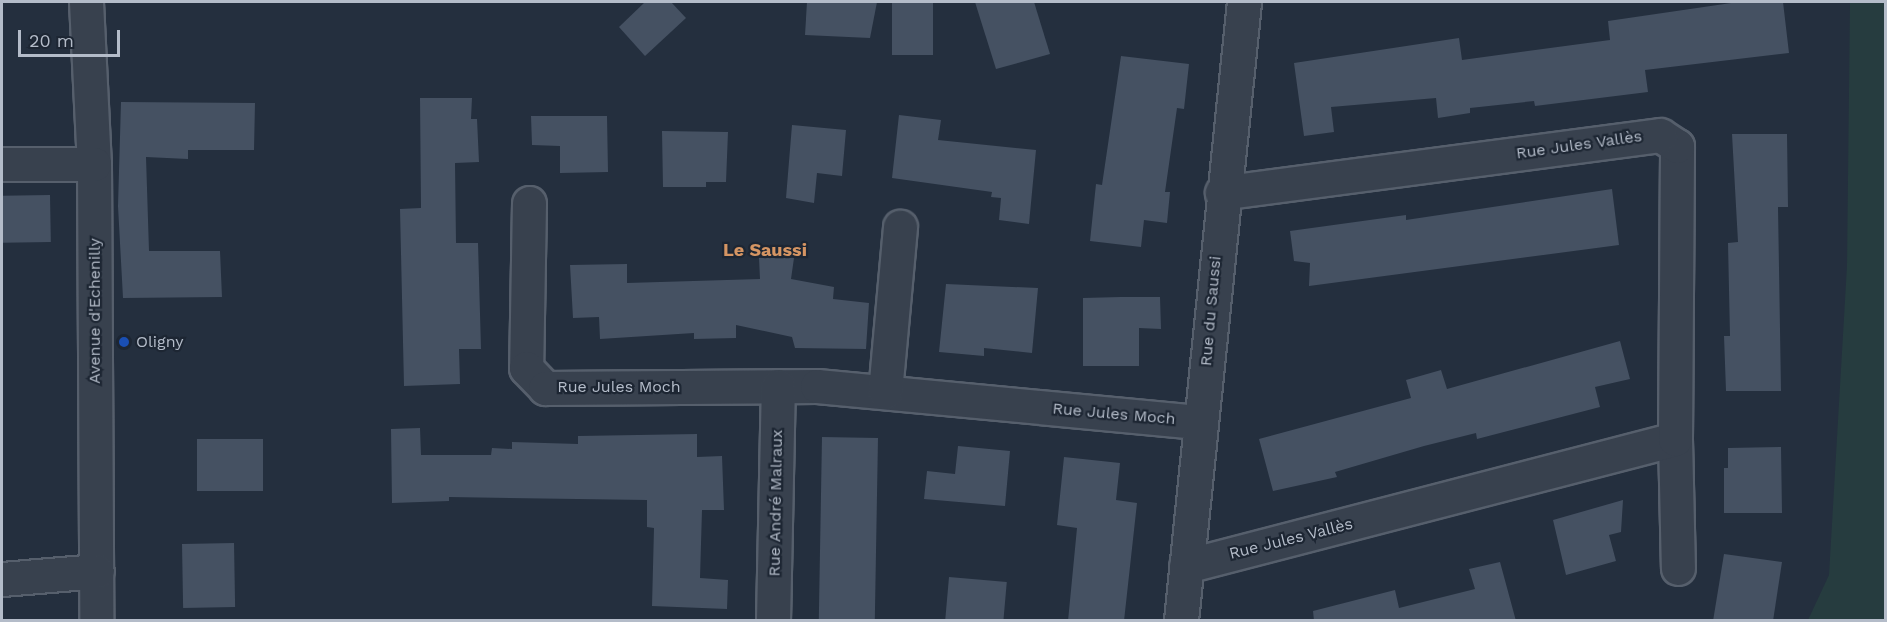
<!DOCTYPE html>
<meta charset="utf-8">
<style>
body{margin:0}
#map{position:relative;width:1887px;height:622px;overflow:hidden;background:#242f3e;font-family:"Work Sans",sans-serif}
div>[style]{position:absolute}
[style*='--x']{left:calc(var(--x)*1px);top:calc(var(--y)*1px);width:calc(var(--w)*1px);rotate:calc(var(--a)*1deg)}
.green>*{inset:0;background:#263c3f}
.building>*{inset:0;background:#455162;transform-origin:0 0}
.roads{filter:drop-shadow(2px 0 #565f6c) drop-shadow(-2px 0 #565f6c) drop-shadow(0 2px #565f6c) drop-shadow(0 -2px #565f6c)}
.minor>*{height:33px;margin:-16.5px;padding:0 16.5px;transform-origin:16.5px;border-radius:16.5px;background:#38414e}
.dots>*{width:16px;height:16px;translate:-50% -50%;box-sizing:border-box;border:3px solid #1d2633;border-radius:50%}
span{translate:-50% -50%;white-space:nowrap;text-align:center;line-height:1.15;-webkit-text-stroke:4.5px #1d2633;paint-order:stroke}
.street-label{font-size:16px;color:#b4bcc9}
.poi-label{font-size:16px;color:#b4bcc9}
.left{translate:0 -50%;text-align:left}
.neighbourhood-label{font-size:18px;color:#d59563;font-weight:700}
.frame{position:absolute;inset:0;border:3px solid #b4bcc9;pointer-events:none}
.scale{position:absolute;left:18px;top:30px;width:102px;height:27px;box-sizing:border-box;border:3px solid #b4bcc9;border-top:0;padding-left:8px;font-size:18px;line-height:21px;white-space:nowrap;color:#b4bcc9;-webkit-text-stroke:4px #1d2633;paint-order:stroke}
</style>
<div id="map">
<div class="green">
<div style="clip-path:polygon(1850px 2px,1885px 2px,1885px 620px,1808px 620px,1829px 575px,1847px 266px)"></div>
</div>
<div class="building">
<div style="clip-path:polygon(645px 2px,671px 2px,686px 18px,645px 56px,619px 27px)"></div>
<div style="clip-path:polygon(807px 2px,877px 2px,870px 38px,805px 35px)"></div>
<div style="left:892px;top:2px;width:41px;height:53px"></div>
<div style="clip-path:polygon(975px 2px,1034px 2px,1050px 54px,996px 69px)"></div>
<div style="clip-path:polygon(1738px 2px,1783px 2px,1789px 53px,1645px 70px,1648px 92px,1535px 106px,1534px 101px,1470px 108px,1470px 113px,1438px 118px,1436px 98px,1331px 107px,1334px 132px,1304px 136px,1294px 63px,1459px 38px,1462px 60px,1610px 40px,1608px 21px)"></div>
<div style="clip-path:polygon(1121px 56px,1189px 64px,1184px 109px,1177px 108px,1165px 192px,1170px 192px,1167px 223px,1144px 220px,1141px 247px,1090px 241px,1096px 184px,1102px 185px)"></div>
<div style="clip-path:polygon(420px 98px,472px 98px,471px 119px,477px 119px,479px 162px,455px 163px,456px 243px,478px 243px,481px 349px,459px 349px,460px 384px,404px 386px,400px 209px,421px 208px)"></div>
<div style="clip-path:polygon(121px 102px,255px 103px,254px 150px,188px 150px,188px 159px,146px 157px,149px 251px,220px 251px,222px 297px,123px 298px,118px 206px)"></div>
<div style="clip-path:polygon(899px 115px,941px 120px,938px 140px,1036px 150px,1029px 224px,999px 220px,1001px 198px,991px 197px,992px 192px,892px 178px)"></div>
<div style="clip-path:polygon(531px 116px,607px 116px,608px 172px,560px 173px,560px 146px,532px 145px)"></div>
<div style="clip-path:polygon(792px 125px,846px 130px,842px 176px,817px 173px,814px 203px,786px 198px)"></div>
<div style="clip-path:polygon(662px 131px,728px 132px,726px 182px,706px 182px,706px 187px,663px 187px)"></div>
<div style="clip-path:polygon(1732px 134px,1787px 134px,1788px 207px,1778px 207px,1781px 391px,1726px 391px,1724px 336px,1730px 336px,1728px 243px,1738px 242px)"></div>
<div style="clip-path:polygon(1612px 189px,1619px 245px,1309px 286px,1310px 263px,1294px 261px,1290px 231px,1406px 215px,1406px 220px)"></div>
<div style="left:50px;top:195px;width:47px;height:48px;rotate:89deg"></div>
<div style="clip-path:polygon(759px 258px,794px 258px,791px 279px,834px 287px,833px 299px,869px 303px,866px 349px,795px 348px,792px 337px,736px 325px,736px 338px,694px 339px,694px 333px,600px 339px,599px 317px,573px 318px,570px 265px,627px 264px,627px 283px,760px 279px)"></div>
<div style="clip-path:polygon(946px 284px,1038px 288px,1032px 353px,984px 348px,984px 356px,939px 352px)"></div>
<div style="clip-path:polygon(1121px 297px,1160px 297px,1161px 329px,1139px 328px,1139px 366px,1083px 366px,1083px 298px)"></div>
<div style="clip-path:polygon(1620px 341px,1630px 379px,1595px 387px,1600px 407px,1477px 439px,1476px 433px,1424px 446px,1335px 472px,1337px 477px,1273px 491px,1259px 439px,1411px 398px,1406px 380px,1441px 370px,1447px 389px)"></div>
<div style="clip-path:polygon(420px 428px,421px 455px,491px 455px,492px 448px,512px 449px,512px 442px,578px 444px,578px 436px,697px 434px,697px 457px,722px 456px,724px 510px,702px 510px,700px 578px,728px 580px,727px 609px,652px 606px,654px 528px,647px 527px,647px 500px,449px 497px,449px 501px,392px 503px,391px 429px)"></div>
<div style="left:822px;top:437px;width:56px;height:184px;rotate:1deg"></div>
<div style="left:197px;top:439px;width:66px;height:52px"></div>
<div style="clip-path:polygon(958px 446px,1010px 451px,1005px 506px,924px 499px,927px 471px,955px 474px)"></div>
<div style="clip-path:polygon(1781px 447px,1782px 513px,1724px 513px,1724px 468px,1728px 468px,1728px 448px)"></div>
<div style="clip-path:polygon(1064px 457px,1120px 463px,1116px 500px,1137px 503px,1124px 621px,1068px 621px,1077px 528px,1057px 525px)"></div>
<div style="clip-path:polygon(1623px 500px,1621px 532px,1609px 535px,1616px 561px,1566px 575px,1553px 520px)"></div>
<div style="left:234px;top:543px;width:64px;height:52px;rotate:89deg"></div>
<div style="clip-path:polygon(1724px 554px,1782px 562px,1773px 621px,1713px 621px)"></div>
<div style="clip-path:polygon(1500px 562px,1516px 621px,1314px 621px,1313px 611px,1395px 590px,1399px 608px,1475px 589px,1469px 569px)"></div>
<div style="left:949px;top:577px;width:58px;height:44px;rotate:5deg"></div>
</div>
<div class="roads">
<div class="minor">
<div style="--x:86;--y:2;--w:162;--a:87.2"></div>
<div style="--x:94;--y:164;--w:456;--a:89.7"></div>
<div style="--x:2;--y:164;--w:92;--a:0"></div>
<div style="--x:529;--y:203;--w:165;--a:91"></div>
<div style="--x:526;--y:368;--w:28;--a:46"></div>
<div style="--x:545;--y:388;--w:272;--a:-0.4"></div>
<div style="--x:817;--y:386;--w:385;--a:5.4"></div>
<div style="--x:885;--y:392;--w:166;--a:-84.8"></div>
<div style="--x:1675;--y:439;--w:129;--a:88.7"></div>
<div style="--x:1186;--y:566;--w:505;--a:-14.56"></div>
<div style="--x:1675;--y:439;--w:293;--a:-89.6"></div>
<div style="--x:1677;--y:146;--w:20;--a:-147"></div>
<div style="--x:1660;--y:135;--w:442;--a:172.5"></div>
<div style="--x:2;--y:579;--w:95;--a:-4.8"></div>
<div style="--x:773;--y:620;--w:234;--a:-88.8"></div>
<div style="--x:1181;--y:620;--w:621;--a:-84.18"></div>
</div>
</div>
<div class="dots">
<div style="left:124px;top:342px;background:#1a4fb4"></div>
</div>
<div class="street-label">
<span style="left:1579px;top:145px;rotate:-8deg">Rue Jules Vallès</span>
<span style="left:95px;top:311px;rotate:-90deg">Avenue d'Echenilly</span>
<span style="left:1211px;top:311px;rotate:-85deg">Rue du Saussi</span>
<span style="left:619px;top:387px">Rue Jules Moch</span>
<span style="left:1114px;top:414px;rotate:5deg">Rue Jules Moch</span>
<span style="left:776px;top:503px;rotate:-89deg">Rue André Malraux</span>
<span style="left:1291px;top:539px;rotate:-14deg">Rue Jules Vallès</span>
</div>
<div class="poi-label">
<span class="left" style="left:136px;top:342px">Oligny</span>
</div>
<div class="neighbourhood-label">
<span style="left:765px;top:250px">Le Saussi</span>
</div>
<div class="frame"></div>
<div class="scale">20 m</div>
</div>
